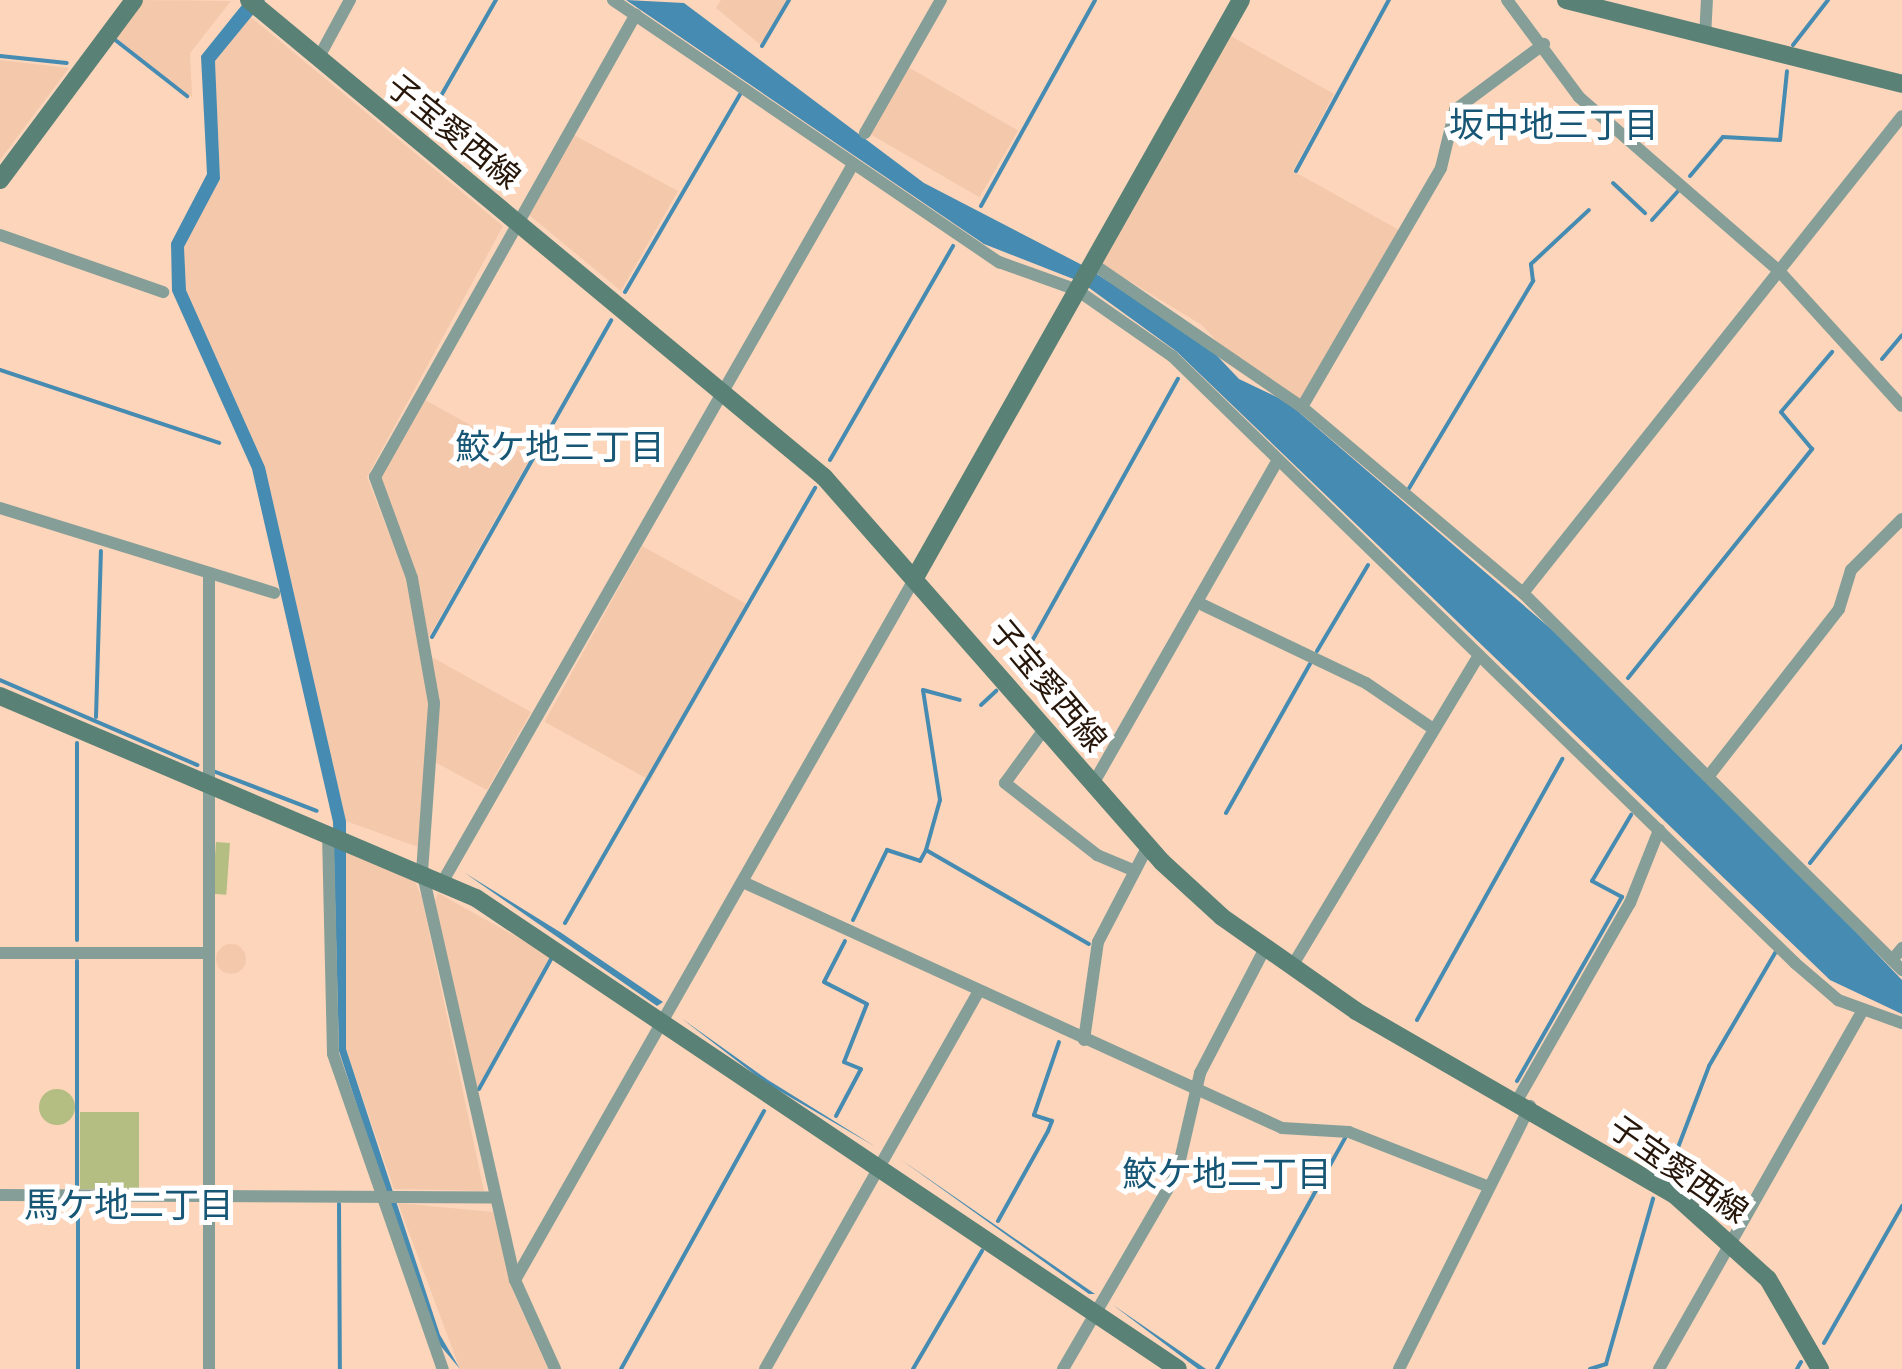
<!DOCTYPE html>
<meta charset="utf-8">
<style>
body{margin:0}
#map{position:relative;width:1902px;height:1369px;overflow:hidden;background:#fcd5bb;font-family:Manrope,"Noto Sans JP",sans-serif}
div>[style]{position:absolute}
[style*='--x']{left:calc(var(--x)*1px);top:calc(var(--y)*1px);width:calc(var(--w)*1px);rotate:calc(var(--a)*1deg)}
.built>*{inset:0;background:#f4c8ab;transform-origin:0 0}
.round{border-radius:50%}
.green>*{inset:0;background:#b4bd82;transform-origin:0 0}
.water>*{inset:0;background:#468bb1}
.stream>*{height:4px;margin:-2px;padding:0 2px;transform-origin:2px;border-radius:2px;background:#468bb1}
.street>*{height:12px;margin:-6px;padding:0 6px;transform-origin:6px;border-radius:6px;background:#859f98}
.secondary>*{height:18px;margin:-9px;padding:0 9px;transform-origin:9px;border-radius:9px;background:#598176}
span{translate:-50% -50%;white-space:nowrap;text-align:center;line-height:1.15;-webkit-text-stroke:10px #fff;paint-order:stroke}
.street-label{font-size:32px;color:#27160a}
.neighbourhood-label{font-size:35px;color:#175675}
</style>
<div id="map">
<div class="built">
<div style="clip-path:polygon(140px 0,231px 1px,190px 53px,192px 97px,112px 36px)"></div>
<div style="clip-path:polygon(721px 0,789px 0,762px 46px,716px 8px)"></div>
<div style="clip-path:polygon(251px 17px,503px 226px,367px 477px,407px 580px,430px 705px,418px 847px,346px 821px,265px 467px,186px 290px,184px 247px,220px 179px,215px 61px)"></div>
<div style="clip-path:polygon(1229px 35px,1334px 94px,1293px 171px,1399px 230px,1300px 402px,1234px 361px,1202px 325px,1101px 264px)"></div>
<div style="clip-path:polygon(0 60px,69px 68px,0 160px)"></div>
<div style="left:908px;top:67px;width:127px;height:77px;rotate:30deg"></div>
<div style="clip-path:polygon(574px 135px,678px 191px,621px 291px,528px 214px)"></div>
<div style="clip-path:polygon(425px 400px,530px 458px,426px 642px,380px 474px)"></div>
<div style="left:642px;top:546px;width:121px;height:201px;rotate:29deg"></div>
<div style="clip-path:polygon(428px 655px,531px 712px,487px 790px,433px 761px)"></div>
<div style="clip-path:polygon(345px 847px,415px 882px,422px 898px,484px 1191px,394px 1189px,346px 1049px)"></div>
<div style="clip-path:polygon(438px 893px,551px 956px,477px 1089px,434px 904px)"></div>
<div class="round" style="left:216px;top:944px;width:30px;height:30px"></div>
<div style="clip-path:polygon(398px 1203px,493px 1212px,513px 1291px,548px 1369px,460px 1369px)"></div>
</div>
<div class="green">
<div style="left:216px;top:842px;width:14px;height:52px;rotate:4deg"></div>
<div class="round" style="left:39px;top:1089px;width:36px;height:36px"></div>
<div style="left:80px;top:1112px;width:59px;height:77px"></div>
</div>
<div class="water">
<div style="clip-path:polygon(246px 0,265px 0,215px 61px,220px 179px,184px 247px,186px 290px,265px 467px,346px 821px,346px 1049px,440px 1335px,460px 1369px,433px 1337px,339px 1051px,333px 822px,252px 469px,172px 291px,171px 243px,207px 174px,201px 56px)"></div>
<div style="clip-path:polygon(626px 0,684px 3px,924px 183px,1084px 266px,1204px 342px,1239px 379px,1287px 402px,1564px 640px,1706px 776px,1902px 980px,1902px 1014px,1830px 980px,1176px 351px,1081px 282px,984px 244px)"></div>
<div style="clip-path:polygon(465px 873px,560px 932px,663px 1002px,657px 1006px)"></div>
<div style="clip-path:polygon(681px 1018px,768px 1080px,876px 1147px,766px 1083px)"></div>
<div style="clip-path:polygon(900px 1159px,1095px 1294px,1089px 1294px)"></div>
<div style="clip-path:polygon(1113px 1305px,1206px 1369px,1198px 1369px)"></div>
</div>
<div class="stream">
<div style="--x:114;--y:39;--w:93;--a:38"></div>
<div style="--x:1793;--y:45;--w:57;--a:-52.1"></div>
<div style="--x:762;--y:46;--w:53;--a:-59.6"></div>
<div style="--x:0;--y:56;--w:67;--a:6"></div>
<div style="--x:426;--y:122;--w:141;--a:-60.2"></div>
<div style="--x:1296;--y:171;--w:195;--a:-61.5"></div>
<div style="--x:1690;--y:176;--w:51;--a:-49.8"></div>
<div style="--x:1723;--y:137;--w:57;--a:3"></div>
<div style="--x:1780;--y:140;--w:69;--a:-84.2"></div>
<div style="--x:1613;--y:183;--w:44;--a:43.2"></div>
<div style="--x:981;--y:206;--w:235;--a:-61"></div>
<div style="--x:1652;--y:220;--w:40;--a:-48"></div>
<div style="--x:625;--y:292;--w:230;--a:-59.8"></div>
<div style="--x:1882;--y:359;--w:31;--a:-50"></div>
<div style="--x:0;--y:370;--w:231;--a:18.4"></div>
<div style="--x:830;--y:460;--w:247;--a:-60.1"></div>
<div style="--x:1408;--y:490;--w:244;--a:-59.1"></div>
<div style="--x:1533;--y:281;--w:17;--a:-97"></div>
<div style="--x:1531;--y:264;--w:79;--a:-43"></div>
<div style="--x:432;--y:637;--w:364;--a:-60.5"></div>
<div style="--x:1317;--y:651;--w:100;--a:-59.3"></div>
<div style="--x:1017;--y:668;--w:331;--a:-60.9"></div>
<div style="--x:1628;--y:678;--w:294;--a:-51.2"></div>
<div style="--x:1812;--y:449;--w:48;--a:-130"></div>
<div style="--x:1781;--y:412;--w:79;--a:-49.6"></div>
<div style="--x:0;--y:680;--w:215;--a:23.3"></div>
<div style="--x:981;--y:705;--w:21;--a:-43"></div>
<div style="--x:96;--y:717;--w:166;--a:-88.3"></div>
<div style="--x:213;--y:771;--w:111;--a:21"></div>
<div style="--x:1226;--y:813;--w:171;--a:-60.6"></div>
<div style="--x:926;--y:850;--w:188;--a:30"></div>
<div style="--x:1810;--y:863;--w:149;--a:-51.8"></div>
<div style="--x:853;--y:920;--w:78;--a:-64.1"></div>
<div style="--x:887;--y:850;--w:35;--a:18"></div>
<div style="--x:920;--y:861;--w:13;--a:-61"></div>
<div style="--x:926;--y:850;--w:52;--a:-74.4"></div>
<div style="--x:940;--y:800;--w:111;--a:-98.8"></div>
<div style="--x:923;--y:690;--w:38;--a:15"></div>
<div style="--x:565;--y:923;--w:502;--a:-60.11"></div>
<div style="--x:77;--y:940;--w:197;--a:-90"></div>
<div style="--x:1417;--y:1020;--w:299;--a:-60.9"></div>
<div style="--x:1517;--y:1081;--w:212;--a:-60.3"></div>
<div style="--x:1622;--y:897;--w:34;--a:-152"></div>
<div style="--x:1592;--y:881;--w:77;--a:-59.4"></div>
<div style="--x:479;--y:1089;--w:149;--a:-61"></div>
<div style="--x:836;--y:1116;--w:53;--a:-62"></div>
<div style="--x:861;--y:1069;--w:18;--a:-158"></div>
<div style="--x:844;--y:1062;--w:62;--a:-68.4"></div>
<div style="--x:867;--y:1004;--w:48;--a:-152.9"></div>
<div style="--x:824;--y:982;--w:46;--a:-62.9"></div>
<div style="--x:1669;--y:1171;--w:112;--a:-69.1"></div>
<div style="--x:1709;--y:1066;--w:131;--a:-59.7"></div>
<div style="--x:77;--y:1187;--w:226;--a:-90"></div>
<div style="--x:339;--y:1204;--w:165;--a:89.7"></div>
<div style="--x:998;--y:1221;--w:103;--a:-60.9"></div>
<div style="--x:1048;--y:1131;--w:11;--a:-68"></div>
<div style="--x:1052;--y:1121;--w:19;--a:-162"></div>
<div style="--x:1034;--y:1115;--w:77;--a:-71.1"></div>
<div style="--x:1824;--y:1343;--w:158;--a:-60.3"></div>
<div style="--x:78;--y:1369;--w:165;--a:-90"></div>
<div style="--x:621;--y:1369;--w:295;--a:-61"></div>
<div style="--x:913;--y:1369;--w:137;--a:-59.7"></div>
<div style="--x:1217;--y:1369;--w:264;--a:-61"></div>
<div style="--x:1590;--y:1369;--w:17;--a:-17"></div>
<div style="--x:1606;--y:1364;--w:172;--a:-74.1"></div>
<div style="--x:1797;--y:1369;--w:8;--a:-60"></div>
</div>
<div class="street">
<div style="--x:613;--y:0;--w:467;--a:34.2"></div>
<div style="--x:999;--y:262;--w:83;--a:19.7"></div>
<div style="--x:1077;--y:290;--w:116;--a:34.8"></div>
<div style="--x:1172;--y:356;--w:870;--a:44.25"></div>
<div style="--x:1795;--y:963;--w:57;--a:40.7"></div>
<div style="--x:1838;--y:1000;--w:68;--a:19.8"></div>
<div style="--x:1507;--y:0;--w:121;--a:53.4"></div>
<div style="--x:1579;--y:97;--w:267;--a:41"></div>
<div style="--x:1780;--y:272;--w:181;--a:47.7"></div>
<div style="--x:1705;--y:37;--w:37;--a:-87"></div>
<div style="--x:319;--y:57;--w:65;--a:-61.5"></div>
<div style="--x:865;--y:133;--w:153;--a:-60.3"></div>
<div style="--x:0;--y:235;--w:173;--a:19.3"></div>
<div style="--x:1093;--y:264;--w:253;--a:34.4"></div>
<div style="--x:1302;--y:407;--w:289;--a:40.1"></div>
<div style="--x:1523;--y:593;--w:535;--a:44.85"></div>
<div style="--x:1302;--y:407;--w:276;--a:-59.8"></div>
<div style="--x:1441;--y:168;--w:60;--a:-76.4"></div>
<div style="--x:1455;--y:110;--w:111;--a:-36.6"></div>
<div style="--x:0;--y:508;--w:287;--a:17.2"></div>
<div style="--x:1523;--y:593;--w:609;--a:-51.53"></div>
<div style="--x:1203;--y:605;--w:181;--a:25.6"></div>
<div style="--x:1366;--y:683;--w:80;--a:34.3"></div>
<div style="--x:1045;--y:728;--w:68;--a:126"></div>
<div style="--x:1005;--y:783;--w:117;--a:38"></div>
<div style="--x:1097;--y:855;--w:41;--a:22.8"></div>
<div style="--x:1711;--y:773;--w:208;--a:-52"></div>
<div style="--x:1839;--y:609;--w:41;--a:-72.9"></div>
<div style="--x:1851;--y:570;--w:72;--a:-45"></div>
<div style="--x:1093;--y:784;--w:371;--a:-60.3"></div>
<div style="--x:328;--y:833;--w:221;--a:88.7"></div>
<div style="--x:333;--y:1054;--w:334;--a:70.8"></div>
<div style="--x:443;--y:881;--w:824;--a:-60.23"></div>
<div style="--x:745;--y:883;--w:590;--a:24.52"></div>
<div style="--x:1282;--y:1128;--w:67;--a:3.4"></div>
<div style="--x:1349;--y:1132;--w:148;--a:21.4"></div>
<div style="--x:0;--y:953;--w:206;--a:0"></div>
<div style="--x:1892;--y:960;--w:16;--a:-50"></div>
<div style="--x:1291;--y:968;--w:365;--a:-59"></div>
<div style="--x:1084;--y:1040;--w:99;--a:-81.9"></div>
<div style="--x:1098;--y:942;--w:108;--a:-62.5"></div>
<div style="--x:1518;--y:1099;--w:226;--a:-60.3"></div>
<div style="--x:1630;--y:903;--w:79;--a:-68.3"></div>
<div style="--x:0;--y:1195;--w:496;--a:0.3"></div>
<div style="--x:515;--y:1280;--w:810;--a:-60.33"></div>
<div style="--x:209;--y:1369;--w:796;--a:-90"></div>
<div style="--x:555;--y:1369;--w:98;--a:-114.2"></div>
<div style="--x:515;--y:1280;--w:418;--a:-102.8"></div>
<div style="--x:422;--y:872;--w:169;--a:-85.9"></div>
<div style="--x:434;--y:703;--w:127;--a:-100"></div>
<div style="--x:412;--y:578;--w:108;--a:-110.1"></div>
<div style="--x:375;--y:477;--w:531;--a:-60.59"></div>
<div style="--x:765;--y:1369;--w:431;--a:-60.5"></div>
<div style="--x:1063;--y:1369;--w:227;--a:-59.8"></div>
<div style="--x:1177;--y:1173;--w:103;--a:-77"></div>
<div style="--x:1200;--y:1073;--w:139;--a:-62.5"></div>
<div style="--x:1399;--y:1369;--w:294;--a:-63.5"></div>
<div style="--x:1659;--y:1369;--w:409;--a:-60.4"></div>
</div>
<div class="secondary">
<div style="--x:249;--y:0;--w:747;--a:39.68"></div>
<div style="--x:824;--y:477;--w:512;--a:48.72"></div>
<div style="--x:1162;--y:862;--w:81;--a:42.5"></div>
<div style="--x:1222;--y:917;--w:164;--a:35"></div>
<div style="--x:1356;--y:1011;--w:370;--a:30"></div>
<div style="--x:1676;--y:1196;--w:124;--a:42.1"></div>
<div style="--x:1768;--y:1279;--w:104;--a:60"></div>
<div style="--x:1566;--y:0;--w:346;--a:14"></div>
<div style="--x:0;--y:180;--w:224;--a:-53.3"></div>
<div style="--x:917;--y:574;--w:659;--a:-60.56"></div>
<div style="--x:0;--y:696;--w:517;--a:22.99"></div>
<div style="--x:476;--y:898;--w:845;--a:33.86"></div>
</div>
<div class="street-label">
<span style="left:454px;top:131px;rotate:39deg">子宝愛西線</span>
<span style="left:1049px;top:685px;rotate:50deg">子宝愛西線</span>
<span style="left:1679px;top:1169px;rotate:35deg">子宝愛西線</span>
</div>
<div class="neighbourhood-label">
<span style="left:1554px;top:124px">坂中地三丁目</span>
<span style="left:560px;top:446px">鮫ケ地三丁目</span>
<span style="left:1227px;top:1173px">鮫ケ地二丁目</span>
<span style="left:129px;top:1204px">馬ケ地二丁目</span>
</div>
</div>
